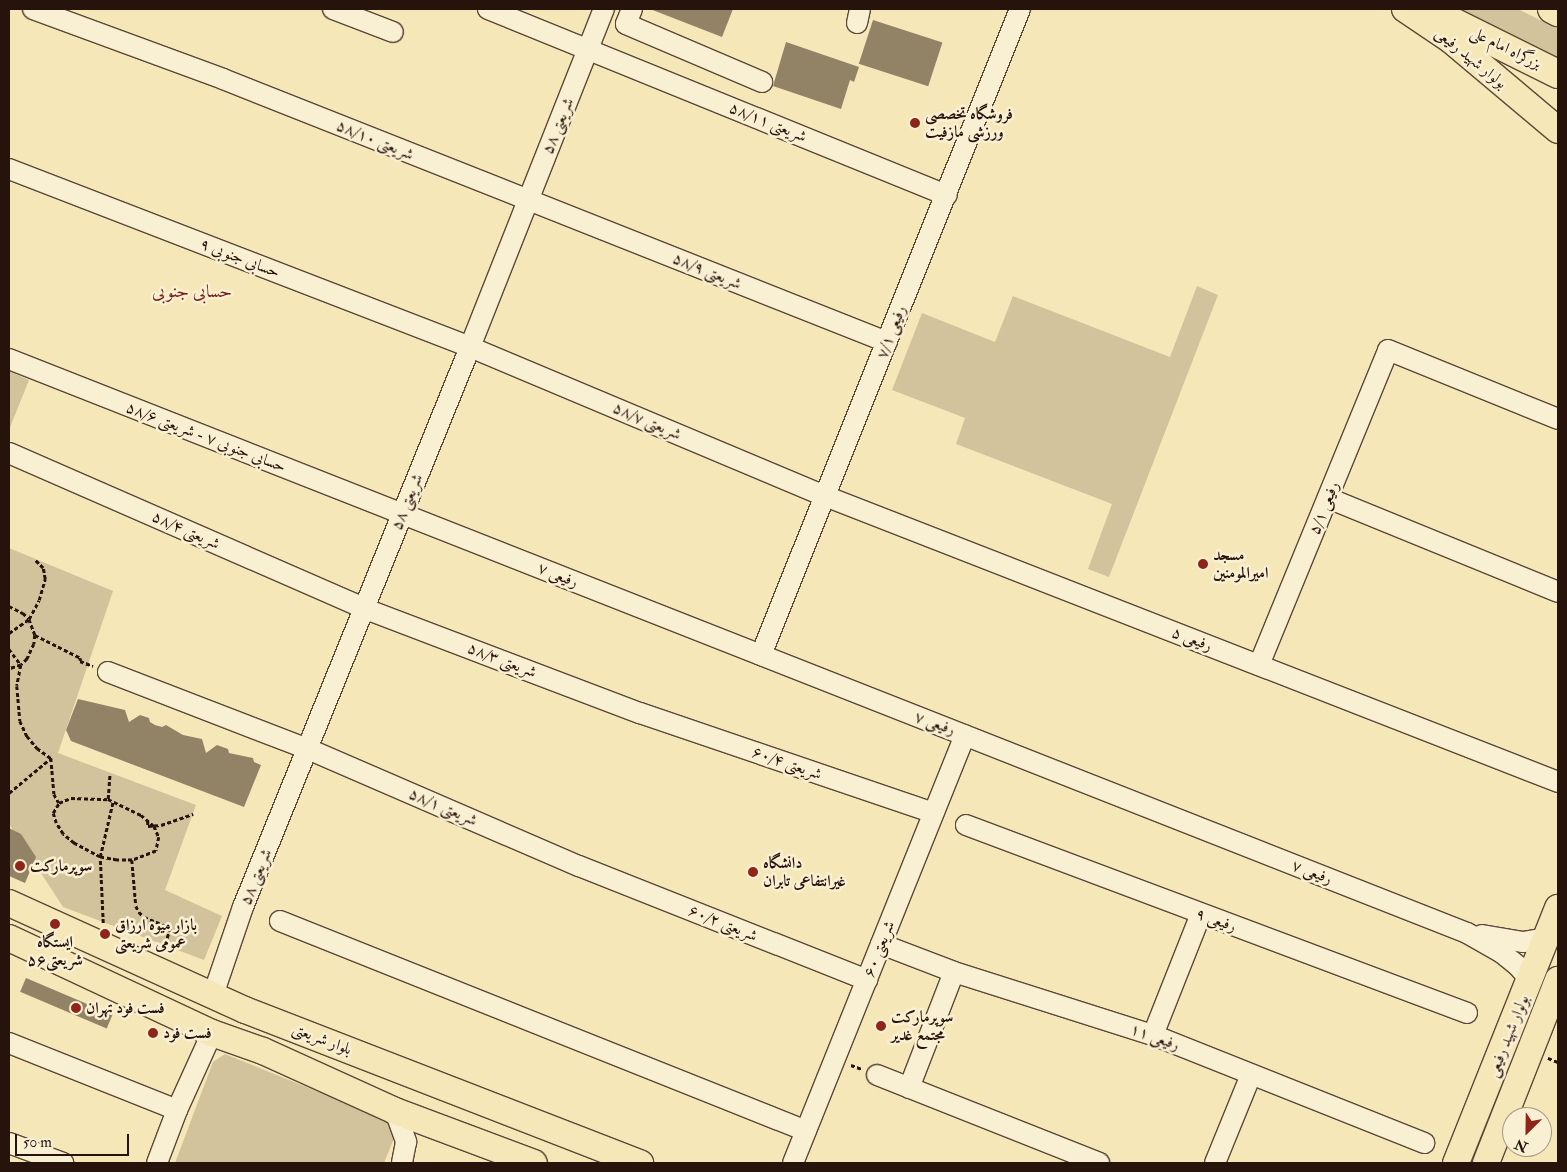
<!DOCTYPE html>
<meta charset="utf-8">
<style>
body{margin:0}
#map{position:relative;width:1567px;height:1172px;overflow:hidden;background:#f6e7b9;font-family:"IM FELL Double Pica",Amiri,serif}
div>[style]{position:absolute}
[style*='--x']{left:calc(var(--x)*1px);top:calc(var(--y)*1px);width:calc(var(--w)*1px);rotate:calc(var(--a)*1deg)}
.green>*{inset:0;background:#d3c39c}
.building>*{inset:0;background:#928266;transform-origin:0 0}
.path>*{height:2.5px;margin-top:-1.25px;transform-origin:0;background:repeating-linear-gradient(90deg,#26140c 0 4px,transparent 0 6.5px)}
.roads{filter:drop-shadow(1px 0 #5a4937) drop-shadow(-1px 0 #5a4937) drop-shadow(0 1px #5a4937) drop-shadow(0 -1px #5a4937)}
.minor>*{height:20px;margin:-10px;padding:0 10px;transform-origin:10px;border-radius:10px;background:#f9efd2}
.major>*{height:26px;margin:-13px;padding:0 13px;transform-origin:13px;border-radius:13px;background:#f6e7b9}
.highway>*{height:28px;margin:-14px;padding:0 14px;transform-origin:14px;border-radius:14px;background:#f6e7b9}
.dots>*{width:14px;height:14px;translate:-50% -50%;box-sizing:border-box;border:2px solid #f9efd2;border-radius:50%}
span{translate:-50% -50%;white-space:nowrap;text-align:center;line-height:1.15;-webkit-text-stroke:5px #f9efd2;paint-order:stroke}
.street-label{font-size:16px;color:#26140c}
.poi-label{font-size:16px;color:#26140c;font-weight:700}
.left{translate:0 -50%;text-align:left}
.neighbourhood-label{font-size:18px;color:#7a1f14}
.frame{position:absolute;inset:0;border:10px solid #26140c;pointer-events:none}
.north{position:absolute;left:1502px;top:1107px;width:50px;height:50px;box-sizing:border-box;background:#f9efd2;border:1px solid #a59783;border-radius:50%;rotate:203deg;font-size:14px;font-weight:700;line-height:20px;text-align:center;color:#26140c}
.north::after{content:'';display:block;margin:auto;width:18px;height:22px;background:#8f2418;clip-path:polygon(50% 0,100% 100%,50% 72%,0 100%)}
.scale{position:absolute;left:15px;top:1134px;width:114px;height:22px;box-sizing:border-box;border:2px solid #26140c;border-top:0;padding-left:6px;font-size:15px;line-height:18px;white-space:nowrap;color:#26140c;-webkit-text-stroke:4px #f9efd2;paint-order:stroke}
</style>
<div id="map">
<div class="green">
<div style="clip-path:polygon(1460px 9px,1518px 9px,1558px 29px,1558px 60px)"></div>
<div style="clip-path:polygon(1197px 286px,1218px 295px,1109px 577px,1088px 569px,1112px 504px,956px 444px,965px 418px,892px 390px,922px 313px,995px 342px,1013px 296px,1170px 357px)"></div>
<div style="clip-path:polygon(9px 371px,29px 380px,9px 430px)"></div>
<div style="clip-path:polygon(9px 548px,113px 591px,58px 753px,196px 805px,165px 890px,222px 916px,204px 960px,63px 907px,9px 824px)"></div>
<div style="clip-path:polygon(225px 1054px,393px 1122px,397px 1131px,384px 1163px,175px 1163px,213px 1062px)"></div>
</div>
<div class="building">
<div style="clip-path:polygon(650px 9px,733px 9px,722px 37px)"></div>
<div style="left:873px;top:20px;width:73px;height:46px;rotate:18deg"></div>
<div style="clip-path:polygon(786px 42px,859px 67px,854px 82px,850px 80px,841px 109px,773px 86px)"></div>
<div style="clip-path:polygon(78px 699px,125px 710px,129px 722px,140px 715px,149px 718px,150px 722px,155px 725px,162px 727px,166px 725px,183px 735px,202px 739px,206px 753px,217px 745px,228px 749px,229px 753px,253px 758px,254px 762px,261px 765px,244px 807px,71px 741px,66px 730px)"></div>
<div style="clip-path:polygon(9px 828px,21px 834px,36px 857px,25px 883px,9px 876px)"></div>
<div style="left:26px;top:978px;width:94px;height:15px;rotate:23deg"></div>
</div>
<div class="path">
<div style="--x:9;--y:606;--w:16;--a:27"></div>
<div style="--x:23;--y:613;--w:8;--a:45"></div>
<div style="--x:29;--y:619;--w:17;--a:69"></div>
<div style="--x:35;--y:635;--w:9;--a:96"></div>
<div style="--x:34;--y:644;--w:17;--a:115"></div>
<div style="--x:27;--y:659;--w:8;--a:135"></div>
<div style="--x:21;--y:665;--w:13;--a:162"></div>
<div style="--x:9;--y:633;--w:24;--a:-35"></div>
<div style="--x:29;--y:619;--w:21;--a:-62"></div>
<div style="--x:39;--y:600;--w:22;--a:-74"></div>
<div style="--x:45;--y:579;--w:11;--a:-100"></div>
<div style="--x:43;--y:568;--w:13;--a:-135"></div>
<div style="--x:35;--y:635;--w:51;--a:26.6"></div>
<div style="--x:81;--y:658;--w:3;--a:108"></div>
<div style="--x:80;--y:661;--w:14;--a:21"></div>
<div style="--x:9;--y:649;--w:20;--a:53"></div>
<div style="--x:21;--y:665;--w:21;--a:101"></div>
<div style="--x:17;--y:686;--w:35;--a:85"></div>
<div style="--x:20;--y:721;--w:17;--a:65"></div>
<div style="--x:27;--y:736;--w:16;--a:50"></div>
<div style="--x:37;--y:748;--w:17;--a:36"></div>
<div style="--x:51;--y:758;--w:36;--a:85"></div>
<div style="--x:54;--y:794;--w:10;--a:61"></div>
<div style="--x:9;--y:793;--w:55;--a:-39.8"></div>
<div style="--x:71;--y:798;--w:37;--a:2"></div>
<div style="--x:108;--y:799;--w:37;--a:26"></div>
<div style="--x:141;--y:815;--w:17;--a:40"></div>
<div style="--x:154;--y:826;--w:12;--a:66"></div>
<div style="--x:159;--y:837;--w:14;--a:102"></div>
<div style="--x:156;--y:851;--w:26;--a:159"></div>
<div style="--x:132;--y:860;--w:15;--a:180"></div>
<div style="--x:117;--y:860;--w:17;--a:-170"></div>
<div style="--x:100;--y:857;--w:30;--a:-152"></div>
<div style="--x:74;--y:843;--w:14;--a:-141"></div>
<div style="--x:63;--y:834;--w:13;--a:-122"></div>
<div style="--x:56;--y:823;--w:10;--a:-107"></div>
<div style="--x:53;--y:813;--w:12;--a:-59"></div>
<div style="--x:59;--y:803;--w:13;--a:-23"></div>
<div style="--x:108;--y:799;--w:26;--a:-86"></div>
<div style="--x:148;--y:821;--w:5;--a:90"></div>
<div style="--x:148;--y:826;--w:13;--a:-4"></div>
<div style="--x:161;--y:825;--w:34;--a:-19"></div>
<div style="--x:132;--y:860;--w:46;--a:85"></div>
<div style="--x:136;--y:906;--w:7;--a:63"></div>
<div style="--x:139;--y:912;--w:7;--a:45"></div>
<div style="--x:144;--y:917;--w:29;--a:22"></div>
<div style="--x:171;--y:928;--w:23;--a:110"></div>
<div style="--x:103;--y:923;--w:66;--a:-92.6"></div>
<div style="--x:100;--y:857;--w:57;--a:-76.9"></div>
<div style="--x:1548;--y:1058;--w:11;--a:22"></div>
<div style="--x:851;--y:1065;--w:12;--a:20"></div>
</div>
<div class="roads">
<div class="minor">
<div style="--x:33;--y:9;--w:202;--a:20.2"></div>
<div style="--x:223;--y:79;--w:714;--a:21.61"></div>
<div style="--x:333;--y:9;--w:64;--a:21"></div>
<div style="--x:488;--y:9;--w:495;--a:22.1"></div>
<div style="--x:632;--y:9;--w:16;--a:112"></div>
<div style="--x:626;--y:24;--w:148;--a:23.1"></div>
<div style="--x:857;--y:23;--w:14;--a:-78"></div>
<div style="--x:9;--y:169;--w:494;--a:21.1"></div>
<div style="--x:470;--y:347;--w:385;--a:22.8"></div>
<div style="--x:825;--y:496;--w:787;--a:21.31"></div>
<div style="--x:9;--y:359;--w:1567;--a:21.49"></div>
<div style="--x:1467;--y:933;--w:40;--a:29.7"></div>
<div style="--x:1502;--y:953;--w:21;--a:39"></div>
<div style="--x:1518;--y:966;--w:18;--a:49"></div>
<div style="--x:9;--y:453;--w:386;--a:23.6"></div>
<div style="--x:363;--y:608;--w:296;--a:20.8"></div>
<div style="--x:640;--y:713;--w:310;--a:18.8"></div>
<div style="--x:1328;--y:498;--w:248;--a:22.2"></div>
<div style="--x:761;--y:655;--w:696;--a:-68.15"></div>
<div style="--x:1259;--y:665;--w:340;--a:-67.7"></div>
<div style="--x:1388;--y:350;--w:183;--a:22.1"></div>
<div style="--x:108;--y:672;--w:214;--a:21.1"></div>
<div style="--x:308;--y:749;--w:295;--a:23.4"></div>
<div style="--x:579;--y:866;--w:310;--a:21.6"></div>
<div style="--x:966;--y:825;--w:535;--a:20.57"></div>
<div style="--x:280;--y:921;--w:566;--a:21.76"></div>
<div style="--x:1482;--y:935;--w:42;--a:9.7"></div>
<div style="--x:1523;--y:942;--w:23;--a:-10"></div>
<div style="--x:881;--y:944;--w:78;--a:21"></div>
<div style="--x:954;--y:972;--w:209;--a:17.6"></div>
<div style="--x:1153;--y:1035;--w:292;--a:21.7"></div>
<div style="--x:213;--y:995;--w:93;--a:-71.2"></div>
<div style="--x:243;--y:907;--w:604;--a:-67.93"></div>
<div style="--x:470;--y:347;--w:364;--a:-68.4"></div>
<div style="--x:1153;--y:1035;--w:130;--a:-68.4"></div>
<div style="--x:9;--y:1043;--w:181;--a:21.7"></div>
<div style="--x:877;--y:1075;--w:239;--a:21.6"></div>
<div style="--x:909;--y:1088;--w:124;--a:-68.8"></div>
<div style="--x:395;--y:1111;--w:33;--a:70"></div>
<div style="--x:406;--y:1142;--w:21;--a:101"></div>
<div style="--x:9;--y:1143;--w:58;--a:20.3"></div>
<div style="--x:157;--y:1163;--w:57;--a:-69.3"></div>
<div style="--x:177;--y:1110;--w:85;--a:-65.6"></div>
<div style="--x:793;--y:1163;--w:461;--a:-68.1"></div>
<div style="--x:1215;--y:1163;--w:95;--a:-67.8"></div>
</div>
<div class="major">
<div style="--x:1405;--y:9;--w:55;--a:34"></div>
<div style="--x:1451;--y:40;--w:140;--a:40.1"></div>
<div style="--x:9;--y:903;--w:259;--a:24.4"></div>
<div style="--x:245;--y:1010;--w:424;--a:21.2"></div>
<div style="--x:9;--y:938;--w:224;--a:25.1"></div>
<div style="--x:212;--y:1033;--w:54;--a:19.4"></div>
<div style="--x:263;--y:1051;--w:145;--a:24.4"></div>
<div style="--x:395;--y:1111;--w:148;--a:20.5"></div>
<div style="--x:1456;--y:1163;--w:275;--a:-68.2"></div>
<div style="--x:1486;--y:1163;--w:197;--a:-68.5"></div>
</div>
<div class="highway">
<div style="--x:1427;--y:9;--w:146;--a:26.4"></div>
<div style="--x:1552;--y:9;--w:7;--a:27"></div>
</div>
</div>
<div class="dots">
<div style="left:915px;top:123px;background:#8f2418"></div>
<div style="left:1203px;top:564px;background:#8f2418"></div>
<div style="left:20px;top:866px;background:#8f2418"></div>
<div style="left:753px;top:872px;background:#8f2418"></div>
<div style="left:55px;top:924px;background:#8f2418"></div>
<div style="left:105px;top:934px;background:#8f2418"></div>
<div style="left:76px;top:1008px;background:#8f2418"></div>
<div style="left:881px;top:1026px;background:#8f2418"></div>
<div style="left:153px;top:1033px;background:#8f2418"></div>
</div>
<div class="street-label">
<span style="left:1506px;top:48px;rotate:26deg">بزرگراه امام علی</span>
<span style="left:1471px;top:58px;rotate:39deg">بولوار شهید رفیعی</span>
<span style="left:768px;top:122px;rotate:22deg">شریعتی ۵۸/۱۱</span>
<span style="left:558px;top:126px;rotate:-68deg">شریعتی ۵۸</span>
<span style="left:375px;top:140px;rotate:22deg">شریعتی ۵۸/۱۰</span>
<span style="left:240px;top:258px;rotate:21deg">حسابی جنوبی ۹</span>
<span style="left:707px;top:271px;rotate:22deg">شریعتی ۵۸/۹</span>
<span style="left:891px;top:332px;rotate:-68deg">رفیعی ۷/۱</span>
<span style="left:647px;top:421px;rotate:23deg">شریعتی ۵۸/۷</span>
<span style="left:206px;top:437px;rotate:21deg">حسابی جنوبی ۷ - شریعتی ۵۸/۶</span>
<span style="left:407px;top:502px;rotate:-68deg">شریعتی ۵۸</span>
<span style="left:1324px;top:508px;rotate:-68deg">رفیعی ۵/۱</span>
<span style="left:186px;top:530px;rotate:24deg">شریعتی ۵۸/۴</span>
<span style="left:558px;top:575px;rotate:22deg">رفیعی ۷</span>
<span style="left:1192px;top:639px;rotate:21deg">رفیعی ۵</span>
<span style="left:502px;top:660px;rotate:21deg">شریعتی ۵۸/۳</span>
<span style="left:935px;top:723px;rotate:21deg">رفیعی ۷</span>
<span style="left:787px;top:763px;rotate:19deg">شریعتی ۶۰/۴</span>
<span style="left:443px;top:807px;rotate:23deg">شریعتی ۵۸/۱</span>
<span style="left:1312px;top:872px;rotate:21deg">رفیعی ۷</span>
<span style="left:256px;top:877px;rotate:-68deg">شریعتی ۵۸</span>
<span style="left:1216px;top:920px;rotate:20deg">رفیعی ۹</span>
<span style="left:723px;top:923px;rotate:22deg">شریعتی ۶۰/۲</span>
<span style="left:879px;top:949px;rotate:-68deg">شریعتی ۶۰</span>
<span style="left:1508px;top:1036px;rotate:-68deg">بولوار شهید رفیعی</span>
<span style="left:1155px;top:1037px;rotate:20deg">رفیعی ۱۱</span>
<span style="left:322px;top:1039px;rotate:21deg">بلوار شریعتی</span>
</div>
<div class="poi-label">
<span class="left" style="left:925px;top:123px">فروشگاه تخصصی<br>ورزشی مازفیت</span>
<span class="left" style="left:1213px;top:564px">مسجد<br>امیرالمومنین</span>
<span class="left" style="left:763px;top:872px">دانشگاه<br>غیرانتفاعی تابران</span>
<span class="left" style="left:30px;top:866px">سوپرمارکت</span>
<span class="left" style="left:115px;top:934px">بازار میوه ارزاق<br>عمومی شریعتی</span>
<span style="left:55px;top:951px">ایستگاه<br>شریعتی۵۶</span>
<span class="left" style="left:86px;top:1008px">فست فود تهران</span>
<span class="left" style="left:891px;top:1026px">سوپرمارکت<br>مجتمع غدیر</span>
<span class="left" style="left:163px;top:1033px">فست فود</span>
</div>
<div class="neighbourhood-label">
<span style="left:192px;top:292px">حسابی جنوبی</span>
</div>
<div class="frame"></div>
<div class="north">N</div>
<div class="scale">50 m</div>
</div>
